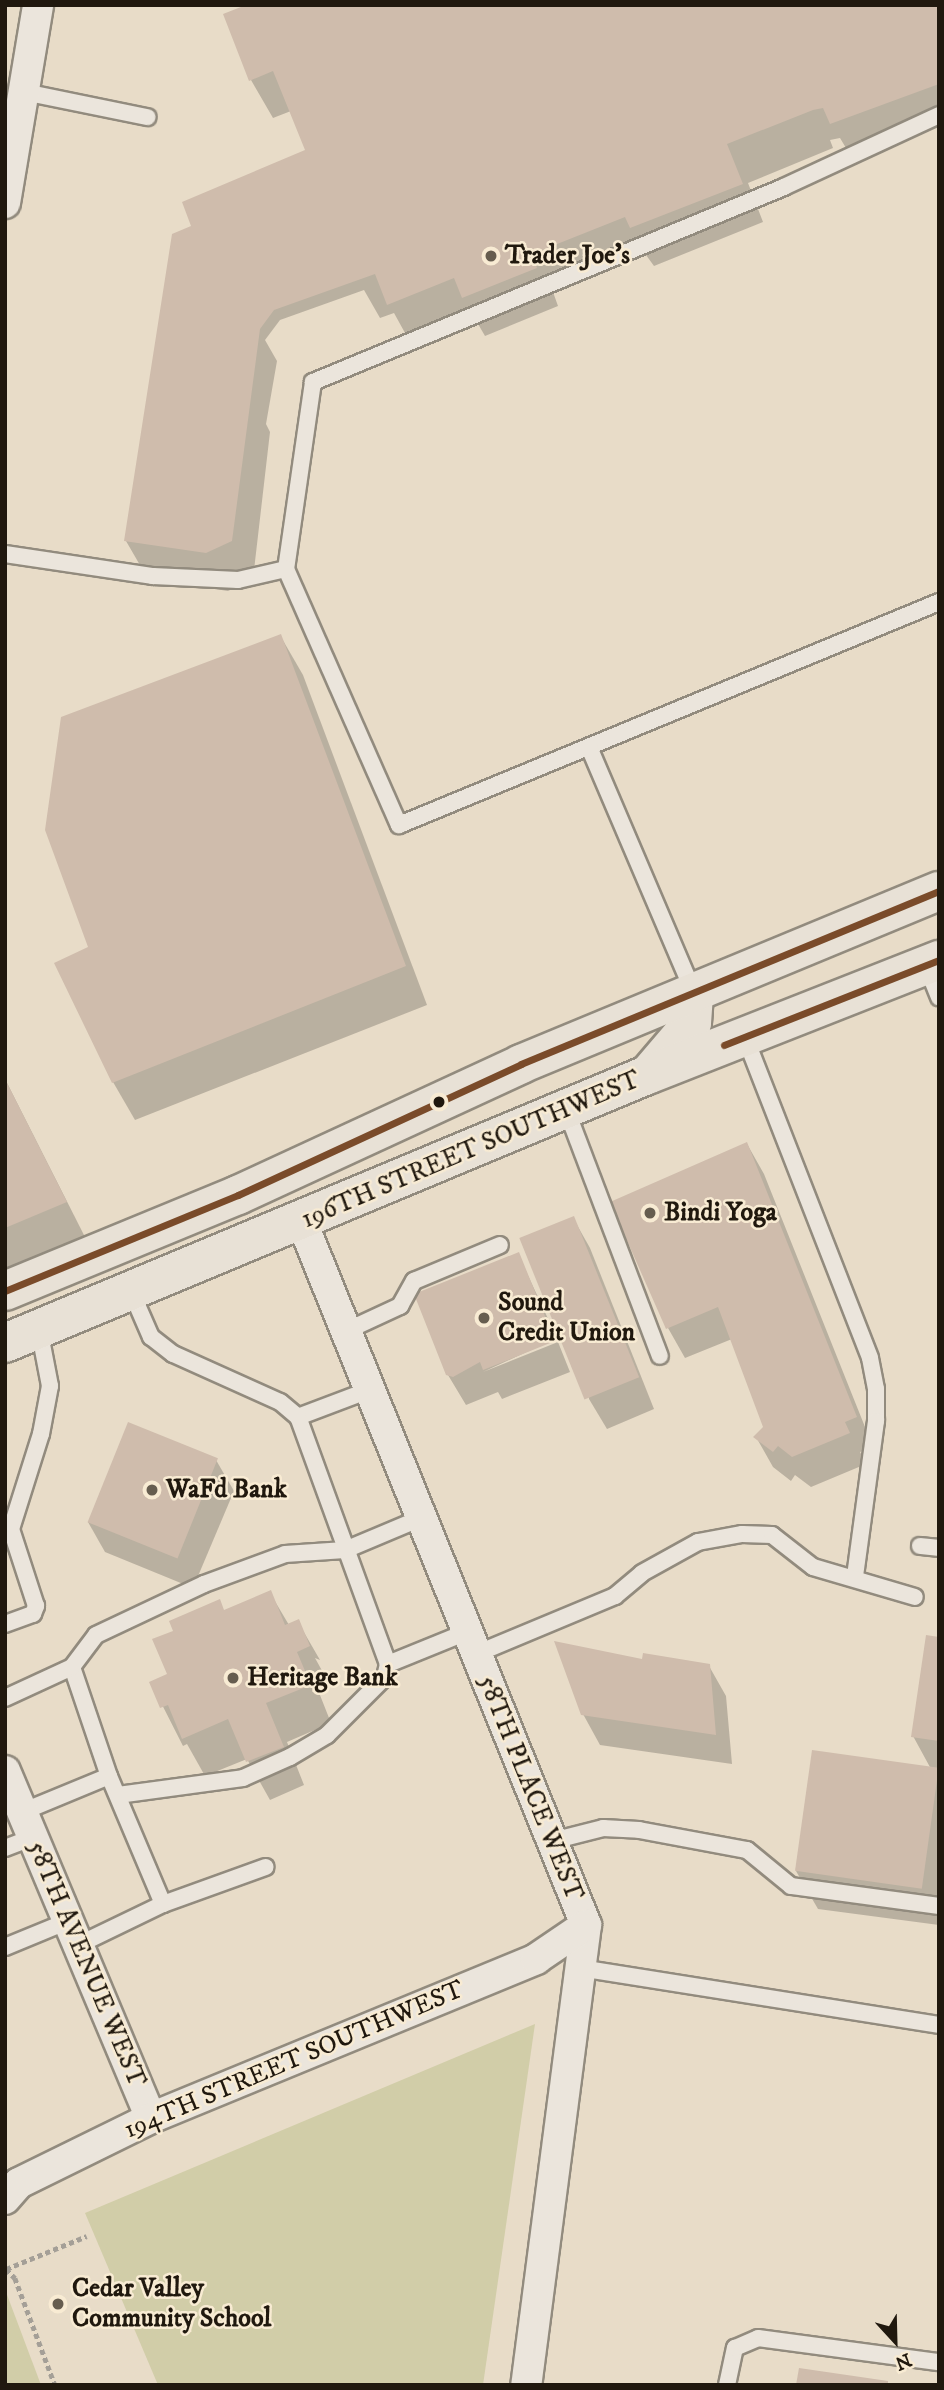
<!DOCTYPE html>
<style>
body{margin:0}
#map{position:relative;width:944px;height:2390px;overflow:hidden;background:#e8dcc8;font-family:"IM FELL DW Pica",serif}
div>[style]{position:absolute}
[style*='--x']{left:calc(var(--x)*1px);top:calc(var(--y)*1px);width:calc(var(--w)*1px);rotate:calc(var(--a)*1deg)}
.green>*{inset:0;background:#d1cda8}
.shadow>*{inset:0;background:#0003}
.building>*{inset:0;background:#cfbcac;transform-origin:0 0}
.path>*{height:4.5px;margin-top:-2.25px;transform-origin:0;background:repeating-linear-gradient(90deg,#a49f97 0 5px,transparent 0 8.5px)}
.roads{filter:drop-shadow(2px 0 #928b7e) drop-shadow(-2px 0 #928b7e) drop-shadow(0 2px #928b7e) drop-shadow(0 -2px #928b7e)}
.service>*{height:16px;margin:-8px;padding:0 8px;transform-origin:8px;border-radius:8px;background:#ebe5dc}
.minor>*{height:30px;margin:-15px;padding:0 15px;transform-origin:15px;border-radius:15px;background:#ebe5dc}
.primary>*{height:38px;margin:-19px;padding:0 19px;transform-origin:19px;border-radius:19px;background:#e8e1d6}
.bus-1>*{height:7px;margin:-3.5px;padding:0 3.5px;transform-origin:3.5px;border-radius:3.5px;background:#7a4b2a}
.dots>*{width:19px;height:19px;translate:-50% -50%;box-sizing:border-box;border:4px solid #f8ebd3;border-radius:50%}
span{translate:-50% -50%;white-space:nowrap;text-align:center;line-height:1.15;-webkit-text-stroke:5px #f8ebd3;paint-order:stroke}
.poi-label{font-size:26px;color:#20180e;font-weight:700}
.left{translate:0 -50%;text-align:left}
.street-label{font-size:26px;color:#20180e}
.frame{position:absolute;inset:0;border:7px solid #20180e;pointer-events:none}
.north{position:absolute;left:860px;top:2306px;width:70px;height:70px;-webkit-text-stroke:5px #f8ebd3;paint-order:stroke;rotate:158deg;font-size:19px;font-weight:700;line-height:28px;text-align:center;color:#20180e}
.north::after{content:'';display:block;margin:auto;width:24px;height:32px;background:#20180e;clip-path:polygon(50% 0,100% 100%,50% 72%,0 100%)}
</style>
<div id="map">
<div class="green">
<div style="clip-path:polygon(535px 2024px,483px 2385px,158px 2385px,85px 2213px)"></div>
<div style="clip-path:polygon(5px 2292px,6px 2292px,41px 2385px,5px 2385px)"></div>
</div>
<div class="shadow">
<div style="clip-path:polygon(939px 5px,939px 120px,849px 153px,840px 138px,830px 140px,833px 148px,748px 183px,763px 222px,654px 266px,646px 255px,553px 292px,558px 306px,485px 336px,474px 317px,410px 342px,394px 313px,380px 318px,364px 290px,280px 320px,265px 340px,277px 361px,266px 424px,270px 432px,253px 579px,228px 591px,148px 579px,126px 541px,193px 227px,307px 151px,291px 111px,273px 118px,251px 80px,225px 15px)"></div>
<div style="clip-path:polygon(281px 637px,303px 675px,427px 1005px,135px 1120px,113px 1082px,90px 947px)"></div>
<div style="clip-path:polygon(5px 1079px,87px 1241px,5px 1275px)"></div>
<div style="clip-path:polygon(747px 1144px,764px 1174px,873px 1447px,860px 1452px,866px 1464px,811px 1487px,795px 1475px,791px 1481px,773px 1467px,756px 1437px,765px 1428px,732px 1339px,685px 1358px,668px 1328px)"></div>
<div style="clip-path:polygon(573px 1218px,590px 1248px,654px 1409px,607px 1429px,589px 1399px)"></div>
<div style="clip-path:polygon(518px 1254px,557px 1338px,483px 1372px,558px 1342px,570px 1372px,502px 1399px,498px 1392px,466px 1405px,448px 1375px)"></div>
<div style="clip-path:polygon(216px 1460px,234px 1491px,193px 1588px,105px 1552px,88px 1522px)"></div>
<div style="clip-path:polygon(270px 1593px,289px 1625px,298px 1622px,320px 1660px,315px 1658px,330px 1685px,318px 1690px,331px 1723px,287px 1742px,304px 1785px,270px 1800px,247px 1759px,205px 1776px,187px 1744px,183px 1746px,151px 1683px,170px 1675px,225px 1611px)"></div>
<div style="clip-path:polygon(939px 1639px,939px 1925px,818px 1909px,796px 1871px,931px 1769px,913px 1736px)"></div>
<div style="clip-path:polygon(556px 1643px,643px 1661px,709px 1666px,726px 1696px,732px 1764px,600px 1745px,583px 1714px)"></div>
</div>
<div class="building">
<div style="clip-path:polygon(246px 5px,939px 5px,939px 84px,830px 124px,823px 108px,813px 110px,727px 144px,743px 184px,630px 228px,625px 217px,532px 254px,537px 268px,462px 298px,454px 278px,387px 305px,375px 274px,274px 310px,260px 329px,232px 541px,206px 553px,124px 541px,172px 234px,191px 226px,182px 202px,305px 150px,273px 71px,249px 81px,223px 14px)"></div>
<div style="clip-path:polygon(281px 634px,406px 966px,112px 1083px,54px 963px,88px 947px,45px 830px,61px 717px)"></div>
<div style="clip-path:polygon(5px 1079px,67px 1202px,5px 1228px)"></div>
<div style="clip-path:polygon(747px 1142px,857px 1417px,845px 1422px,850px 1433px,792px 1457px,778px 1446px,773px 1452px,753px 1437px,763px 1427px,718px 1307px,666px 1329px,610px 1202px)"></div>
<div style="left:574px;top:1216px;width:174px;height:59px;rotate:68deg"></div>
<div style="clip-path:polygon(519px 1252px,555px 1341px,483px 1370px,480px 1362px,453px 1377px,446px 1375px,414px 1294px)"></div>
<div style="left:128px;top:1422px;width:97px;height:108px;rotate:22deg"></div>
<div style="clip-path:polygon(271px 1590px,285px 1625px,299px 1619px,310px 1646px,297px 1652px,311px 1685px,266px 1703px,284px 1747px,246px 1762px,228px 1719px,182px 1739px,168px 1705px,160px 1708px,149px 1682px,167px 1674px,152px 1639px,173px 1631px,169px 1621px,220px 1599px,224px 1610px)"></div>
<div style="clip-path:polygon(926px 1635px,939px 1637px,939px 1741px,911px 1737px)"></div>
<div style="clip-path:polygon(554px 1641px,642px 1659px,643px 1653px,710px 1664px,716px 1735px,581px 1715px)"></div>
<div style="left:812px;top:1750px;width:128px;height:122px;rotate:8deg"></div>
<div style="clip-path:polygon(799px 2368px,888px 2381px,888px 2385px,796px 2385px)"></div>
</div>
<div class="path">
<div style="--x:6;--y:2269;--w:13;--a:45"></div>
<div style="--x:15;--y:2278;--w:114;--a:69.5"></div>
<div style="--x:6;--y:2269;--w:87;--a:-22.2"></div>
</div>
<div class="roads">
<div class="service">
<div style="--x:24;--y:92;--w:126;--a:11.5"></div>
<div style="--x:939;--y:115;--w:171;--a:155.1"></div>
<div style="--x:784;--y:187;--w:510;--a:157.51"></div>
<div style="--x:313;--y:382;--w:189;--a:98.2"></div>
<div style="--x:286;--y:569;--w:280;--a:66.2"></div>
<div style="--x:399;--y:825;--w:584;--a:-22.44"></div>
<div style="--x:5;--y:554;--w:150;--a:8.5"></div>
<div style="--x:153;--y:576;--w:85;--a:2.7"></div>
<div style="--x:238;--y:580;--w:49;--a:-12.9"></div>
<div style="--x:589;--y:747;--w:267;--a:66.9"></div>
<div style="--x:926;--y:965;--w:35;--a:68"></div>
<div style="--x:745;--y:1037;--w:344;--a:68.7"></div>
<div style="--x:870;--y:1358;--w:32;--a:79"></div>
<div style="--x:876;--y:1389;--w:32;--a:90"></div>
<div style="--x:876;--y:1421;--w:156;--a:97.7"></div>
<div style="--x:566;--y:1109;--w:264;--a:69.2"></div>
<div style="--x:346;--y:1331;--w:60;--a:-24.8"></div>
<div style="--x:400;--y:1306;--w:29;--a:-61"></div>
<div style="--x:414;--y:1281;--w:93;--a:-22.7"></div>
<div style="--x:298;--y:1417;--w:76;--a:-20.8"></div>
<div style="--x:920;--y:1546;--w:19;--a:6"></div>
<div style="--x:5;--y:1624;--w:30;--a:-20"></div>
<div style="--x:33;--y:1614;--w:9;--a:-69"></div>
<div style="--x:36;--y:1606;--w:81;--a:-108"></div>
<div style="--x:11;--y:1529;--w:100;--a:-72.5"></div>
<div style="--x:41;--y:1434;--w:49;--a:-79.4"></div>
<div style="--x:50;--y:1386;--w:58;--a:-100.9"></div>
<div style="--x:476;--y:1654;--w:151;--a:-22.6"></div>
<div style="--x:615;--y:1596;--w:35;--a:-40"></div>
<div style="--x:642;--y:1573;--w:64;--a:-29"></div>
<div style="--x:698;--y:1542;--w:45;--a:-10.3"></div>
<div style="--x:742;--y:1534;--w:30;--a:2"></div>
<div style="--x:772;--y:1535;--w:52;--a:38"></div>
<div style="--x:813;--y:1567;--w:106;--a:16.4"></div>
<div style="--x:388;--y:1664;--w:85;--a:-22.1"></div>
<div style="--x:72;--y:1667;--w:115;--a:71.3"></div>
<div style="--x:109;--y:1776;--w:139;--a:67.1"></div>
<div style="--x:5;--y:1698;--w:74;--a:-24.8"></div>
<div style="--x:72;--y:1667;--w:40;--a:-53"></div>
<div style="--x:96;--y:1635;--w:119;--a:-25.3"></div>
<div style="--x:204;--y:1584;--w:86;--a:-20.3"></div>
<div style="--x:285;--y:1554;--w:60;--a:-3.8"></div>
<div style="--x:345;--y:1550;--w:82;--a:-22.8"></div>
<div style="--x:118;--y:1795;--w:126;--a:-7.7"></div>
<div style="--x:243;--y:1778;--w:51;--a:-24.1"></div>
<div style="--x:290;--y:1757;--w:43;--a:-30.7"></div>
<div style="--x:327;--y:1735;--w:82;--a:-45"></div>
<div style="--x:385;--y:1677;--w:13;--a:-77"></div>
<div style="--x:388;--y:1664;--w:263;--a:-110"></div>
<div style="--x:298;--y:1417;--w:23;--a:-140"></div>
<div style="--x:280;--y:1402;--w:117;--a:-155.8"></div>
<div style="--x:173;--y:1354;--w:28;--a:-142"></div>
<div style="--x:151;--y:1337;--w:50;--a:-113.5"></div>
<div style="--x:22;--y:1812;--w:94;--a:-22.5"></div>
<div style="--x:552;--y:1841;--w:53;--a:-14.3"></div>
<div style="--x:603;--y:1828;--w:36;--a:3"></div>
<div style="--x:639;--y:1830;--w:110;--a:10.5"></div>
<div style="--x:747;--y:1850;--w:57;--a:39.3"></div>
<div style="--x:791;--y:1886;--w:149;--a:7.7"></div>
<div style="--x:5;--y:1848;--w:30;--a:-21"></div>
<div style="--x:78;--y:1945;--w:94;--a:-25.8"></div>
<div style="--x:163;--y:1904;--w:109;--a:-19.8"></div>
<div style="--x:5;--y:1947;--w:68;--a:-22.4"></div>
<div style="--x:580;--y:1968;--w:363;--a:9"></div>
<div style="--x:727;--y:2385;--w:38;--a:-78"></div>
<div style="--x:735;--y:2348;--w:25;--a:-23"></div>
<div style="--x:758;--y:2338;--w:183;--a:7.6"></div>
</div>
<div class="minor">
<div style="--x:5;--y:203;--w:201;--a:-80.5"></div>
<div style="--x:302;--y:1222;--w:758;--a:68"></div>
<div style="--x:586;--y:1925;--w:464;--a:97.4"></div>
<div style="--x:5;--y:1771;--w:376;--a:67.2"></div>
<div style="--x:5;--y:2199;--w:21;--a:-49"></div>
<div style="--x:19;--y:2183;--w:147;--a:-26.2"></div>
<div style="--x:151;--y:2118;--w:417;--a:-22.4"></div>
<div style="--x:536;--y:1959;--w:60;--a:-34.2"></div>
</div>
<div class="primary">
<div style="--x:651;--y:1071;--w:63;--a:-49.5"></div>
<div style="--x:692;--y:1023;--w:30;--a:-86"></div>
<div style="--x:5;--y:1291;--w:252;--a:-22.4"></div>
<div style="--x:238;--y:1195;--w:312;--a:-24.8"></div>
<div style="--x:521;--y:1064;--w:452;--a:-22.5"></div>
<div style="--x:5;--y:1343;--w:696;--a:-22.66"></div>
<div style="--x:647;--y:1075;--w:314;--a:-21.5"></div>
</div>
</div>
<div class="bus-1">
<div style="--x:724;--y:1045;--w:231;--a:-21.6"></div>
<div style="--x:5;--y:1291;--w:252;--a:-22.4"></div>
<div style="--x:238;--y:1195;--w:312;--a:-24.8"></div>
<div style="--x:521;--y:1064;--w:452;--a:-22.5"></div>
</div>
<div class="dots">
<div style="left:491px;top:256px;background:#665d4f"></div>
<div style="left:439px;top:1102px;background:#20180e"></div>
<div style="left:650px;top:1213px;background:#665d4f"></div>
<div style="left:484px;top:1318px;background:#665d4f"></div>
<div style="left:152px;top:1490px;background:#665d4f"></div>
<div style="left:233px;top:1678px;background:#665d4f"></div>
<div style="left:58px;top:2304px;background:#665d4f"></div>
</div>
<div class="poi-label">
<span class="left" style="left:505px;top:256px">Trader Joe's</span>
<span class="left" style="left:664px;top:1213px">Bindi Yoga</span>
<span class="left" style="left:498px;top:1318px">Sound<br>Credit Union</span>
<span class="left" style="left:166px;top:1490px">WaFd Bank</span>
<span class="left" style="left:247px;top:1678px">Heritage Bank</span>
<span class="left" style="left:72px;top:2304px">Cedar Valley<br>Community School</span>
</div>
<div class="street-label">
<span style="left:471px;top:1150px;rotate:-23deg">196TH STREET SOUTHWEST</span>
<span style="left:530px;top:1788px;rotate:68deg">58TH PLACE WEST</span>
<span style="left:86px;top:1964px;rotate:67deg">58TH AVENUE WEST</span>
<span style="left:294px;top:2060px;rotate:-23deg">194TH STREET SOUTHWEST</span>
</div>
<div class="frame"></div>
<div class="north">N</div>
</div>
